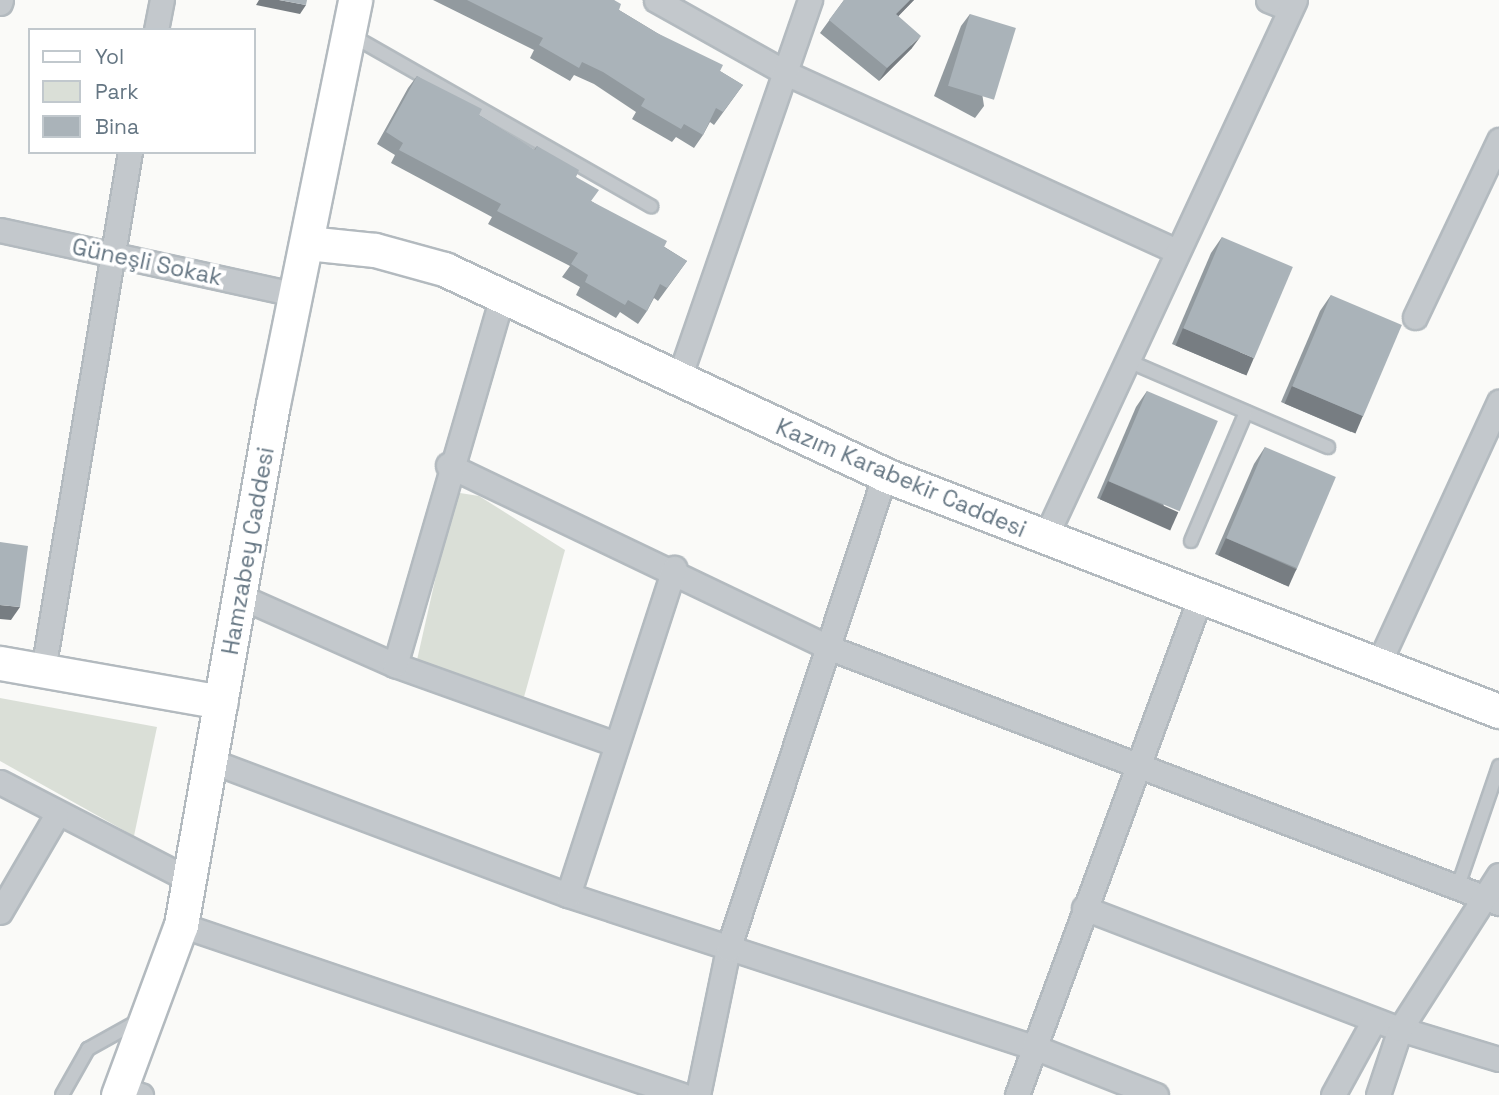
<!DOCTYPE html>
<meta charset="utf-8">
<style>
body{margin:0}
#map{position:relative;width:1499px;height:1095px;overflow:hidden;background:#fafaf8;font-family:"Space Grotesk",sans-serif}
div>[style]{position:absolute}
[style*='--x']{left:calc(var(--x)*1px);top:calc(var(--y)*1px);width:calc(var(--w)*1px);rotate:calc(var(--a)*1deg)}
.green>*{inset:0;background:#dadfd7}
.roads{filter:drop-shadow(2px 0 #b3babf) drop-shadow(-2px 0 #b3babf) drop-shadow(0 2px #b3babf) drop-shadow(0 -2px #b3babf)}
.lane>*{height:12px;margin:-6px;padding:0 6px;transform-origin:6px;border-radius:6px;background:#c3c8cc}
.street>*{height:23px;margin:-11.5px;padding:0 11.5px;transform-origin:11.5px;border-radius:11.5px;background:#c3c8cc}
.secondary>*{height:33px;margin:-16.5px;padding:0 16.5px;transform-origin:16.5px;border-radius:16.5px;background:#fff}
.wall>*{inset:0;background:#929a9f}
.shaded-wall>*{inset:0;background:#777d82;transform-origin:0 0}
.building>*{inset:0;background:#aab3b9;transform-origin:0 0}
span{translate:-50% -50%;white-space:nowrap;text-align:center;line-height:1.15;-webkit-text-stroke:7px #fff;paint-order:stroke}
.street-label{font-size:23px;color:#657683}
.legend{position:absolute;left:28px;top:28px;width:228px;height:126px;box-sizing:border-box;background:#fff;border:2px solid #c1c8cd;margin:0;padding:9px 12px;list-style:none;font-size:21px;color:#657683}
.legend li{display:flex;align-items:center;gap:14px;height:35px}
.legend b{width:35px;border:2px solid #c1c8cd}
</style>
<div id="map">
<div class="green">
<div style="clip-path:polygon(460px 493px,479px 496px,565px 550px,524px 697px,417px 660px,452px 505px)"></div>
<div style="clip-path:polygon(0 698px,157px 727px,134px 836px,0 761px)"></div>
</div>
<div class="roads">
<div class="lane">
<div style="--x:349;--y:34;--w:348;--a:29.7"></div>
<div style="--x:1126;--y:360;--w:220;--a:23.3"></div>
<div style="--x:1191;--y:541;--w:140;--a:-66.9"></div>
<div style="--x:1457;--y:889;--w:130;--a:-71.1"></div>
<div style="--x:62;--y:1095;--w:53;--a:-60.5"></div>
<div style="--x:88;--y:1049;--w:60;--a:-29.1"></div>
</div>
<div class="street">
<div style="--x:656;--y:0;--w:149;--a:29.3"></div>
<div style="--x:786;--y:73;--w:429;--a:24.5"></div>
<div style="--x:1268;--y:0;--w:24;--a:22"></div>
<div style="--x:0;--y:3;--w:3;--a:-72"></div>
<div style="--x:156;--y:30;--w:31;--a:-79"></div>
<div style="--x:0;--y:230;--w:301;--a:12.3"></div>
<div style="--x:1415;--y:317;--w:196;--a:-64.6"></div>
<div style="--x:678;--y:381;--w:403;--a:-70.9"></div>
<div style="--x:448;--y:465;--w:424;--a:25.6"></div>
<div style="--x:830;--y:648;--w:716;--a:20.87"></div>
<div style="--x:1045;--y:538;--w:593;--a:-65.08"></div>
<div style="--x:239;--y:596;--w:171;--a:23.9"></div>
<div style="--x:395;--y:665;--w:235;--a:19.7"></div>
<div style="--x:395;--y:665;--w:384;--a:-73.8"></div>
<div style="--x:1377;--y:667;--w:292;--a:-65.3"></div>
<div style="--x:43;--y:670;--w:525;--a:-80.47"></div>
<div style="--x:211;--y:761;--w:381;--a:20.6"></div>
<div style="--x:568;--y:895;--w:490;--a:18.1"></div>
<div style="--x:1034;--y:1047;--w:131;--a:21.5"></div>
<div style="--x:0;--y:782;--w:214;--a:27.3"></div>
<div style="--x:568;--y:895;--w:344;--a:-72"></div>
<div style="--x:1084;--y:908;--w:338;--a:21"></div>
<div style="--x:1400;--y:1029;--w:103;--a:16.9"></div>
<div style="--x:0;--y:912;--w:111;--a:-59.7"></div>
<div style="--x:181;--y:925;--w:529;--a:18.74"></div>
<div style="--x:121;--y:1089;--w:21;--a:17"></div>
<div style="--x:698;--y:1095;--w:149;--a:-78.4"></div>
<div style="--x:728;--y:949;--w:499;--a:-71.7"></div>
<div style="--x:1017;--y:1095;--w:530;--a:-69.79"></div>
<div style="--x:1333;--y:1095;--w:85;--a:-61.3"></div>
<div style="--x:1378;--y:1095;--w:70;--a:-71.6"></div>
<div style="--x:1400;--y:1029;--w:183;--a:-57.3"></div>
</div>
<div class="secondary">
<div style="--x:307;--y:243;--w:68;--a:5.9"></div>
<div style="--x:375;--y:250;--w:72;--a:15.4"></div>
<div style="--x:444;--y:269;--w:487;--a:25"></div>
<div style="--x:885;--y:475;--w:658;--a:21.03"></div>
<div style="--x:0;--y:663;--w:224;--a:10"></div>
<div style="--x:118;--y:1095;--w:181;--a:-69.7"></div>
<div style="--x:181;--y:925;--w:529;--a:-79.99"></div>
<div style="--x:273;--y:404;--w:412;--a:-78.5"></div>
</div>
</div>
<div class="wall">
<div style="clip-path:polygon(433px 0,614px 0,619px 10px,743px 85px,714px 125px,710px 122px,703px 135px,694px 148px,676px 137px,672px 142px,632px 119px,636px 112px,594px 84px,574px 75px,570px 81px,530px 58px,534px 50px)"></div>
<div style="clip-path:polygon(844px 0,914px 0,898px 16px,912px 48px,879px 81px,820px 33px)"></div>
<div style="clip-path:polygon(970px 14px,984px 106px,975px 118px,934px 96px,961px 26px)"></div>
<div style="clip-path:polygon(417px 76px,534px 150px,537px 146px,576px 177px,591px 201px,687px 261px,658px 301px,654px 298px,647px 311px,638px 324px,620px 312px,616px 318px,576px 295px,580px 287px,562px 277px,570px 266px,488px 224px,492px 217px,391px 163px,395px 155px,377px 144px,408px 88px)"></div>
<div style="clip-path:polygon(1222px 237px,1243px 374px,1172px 344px,1211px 253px)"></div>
<div style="clip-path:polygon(1331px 295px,1363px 416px,1351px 432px,1281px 402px,1320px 311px)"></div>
<div style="clip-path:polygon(1147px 391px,1167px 528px,1097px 498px,1136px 407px)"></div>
<div style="clip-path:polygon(1265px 447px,1297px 569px,1285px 585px,1215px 554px,1254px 464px)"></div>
</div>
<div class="shaded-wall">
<div style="clip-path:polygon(259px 0,279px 0,306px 5px,300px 14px,256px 5px)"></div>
<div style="clip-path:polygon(910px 0,914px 0,888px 27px,896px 14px)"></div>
<div style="clip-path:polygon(921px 36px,912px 48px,879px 81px,887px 68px)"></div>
<div style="left:1183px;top:328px;width:77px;height:19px;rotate:23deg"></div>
<div style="left:1292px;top:386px;width:77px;height:19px;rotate:23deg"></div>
<div style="left:1108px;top:481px;width:77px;height:20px;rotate:24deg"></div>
<div style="left:1226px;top:538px;width:77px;height:19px;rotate:24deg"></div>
<div style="clip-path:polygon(0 605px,20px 607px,11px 620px,0 619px)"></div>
</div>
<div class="building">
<div style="clip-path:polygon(279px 0,307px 0,306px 5px)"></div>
<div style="clip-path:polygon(467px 0,614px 0,621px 4px,619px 10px,657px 33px,723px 65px,720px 71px,743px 85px,723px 112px,716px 108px,703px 135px,684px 124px,681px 129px,641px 106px,645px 99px,603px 72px,582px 62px,579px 68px,539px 45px,543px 38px)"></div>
<div style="clip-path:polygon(844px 0,910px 0,896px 14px,921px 36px,887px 68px,829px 20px)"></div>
<div style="left:970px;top:14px;width:48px;height:75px;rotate:17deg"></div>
<div style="clip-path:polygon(417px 76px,482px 109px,479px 115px,535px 150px,537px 146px,579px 170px,576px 177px,599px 190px,591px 201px,667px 241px,664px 247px,687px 261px,667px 288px,660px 284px,647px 311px,628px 300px,625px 305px,585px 282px,588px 275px,571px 264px,578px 253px,497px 211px,501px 204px,399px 150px,403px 143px,386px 132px)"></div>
<div style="left:1222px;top:237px;width:77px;height:99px;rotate:23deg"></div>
<div style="left:1331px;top:295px;width:77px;height:99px;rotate:23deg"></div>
<div style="left:1147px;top:391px;width:77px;height:98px;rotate:23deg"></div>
<div style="left:1265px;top:447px;width:77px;height:99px;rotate:23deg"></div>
<div style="clip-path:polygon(0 542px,28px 546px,20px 607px,0 605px)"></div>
</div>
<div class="street-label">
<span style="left:147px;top:262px;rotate:12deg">Güneşli Sokak</span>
<span style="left:901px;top:478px;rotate:23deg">Kazım Karabekir Caddesi</span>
<span style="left:248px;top:551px;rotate:-80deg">Hamzabey Caddesi</span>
</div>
<ul class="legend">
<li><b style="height:9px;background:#fff"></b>Yol</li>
<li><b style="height:19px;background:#dadfd7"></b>Park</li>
<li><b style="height:19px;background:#aab3b9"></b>Bina</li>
</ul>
</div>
